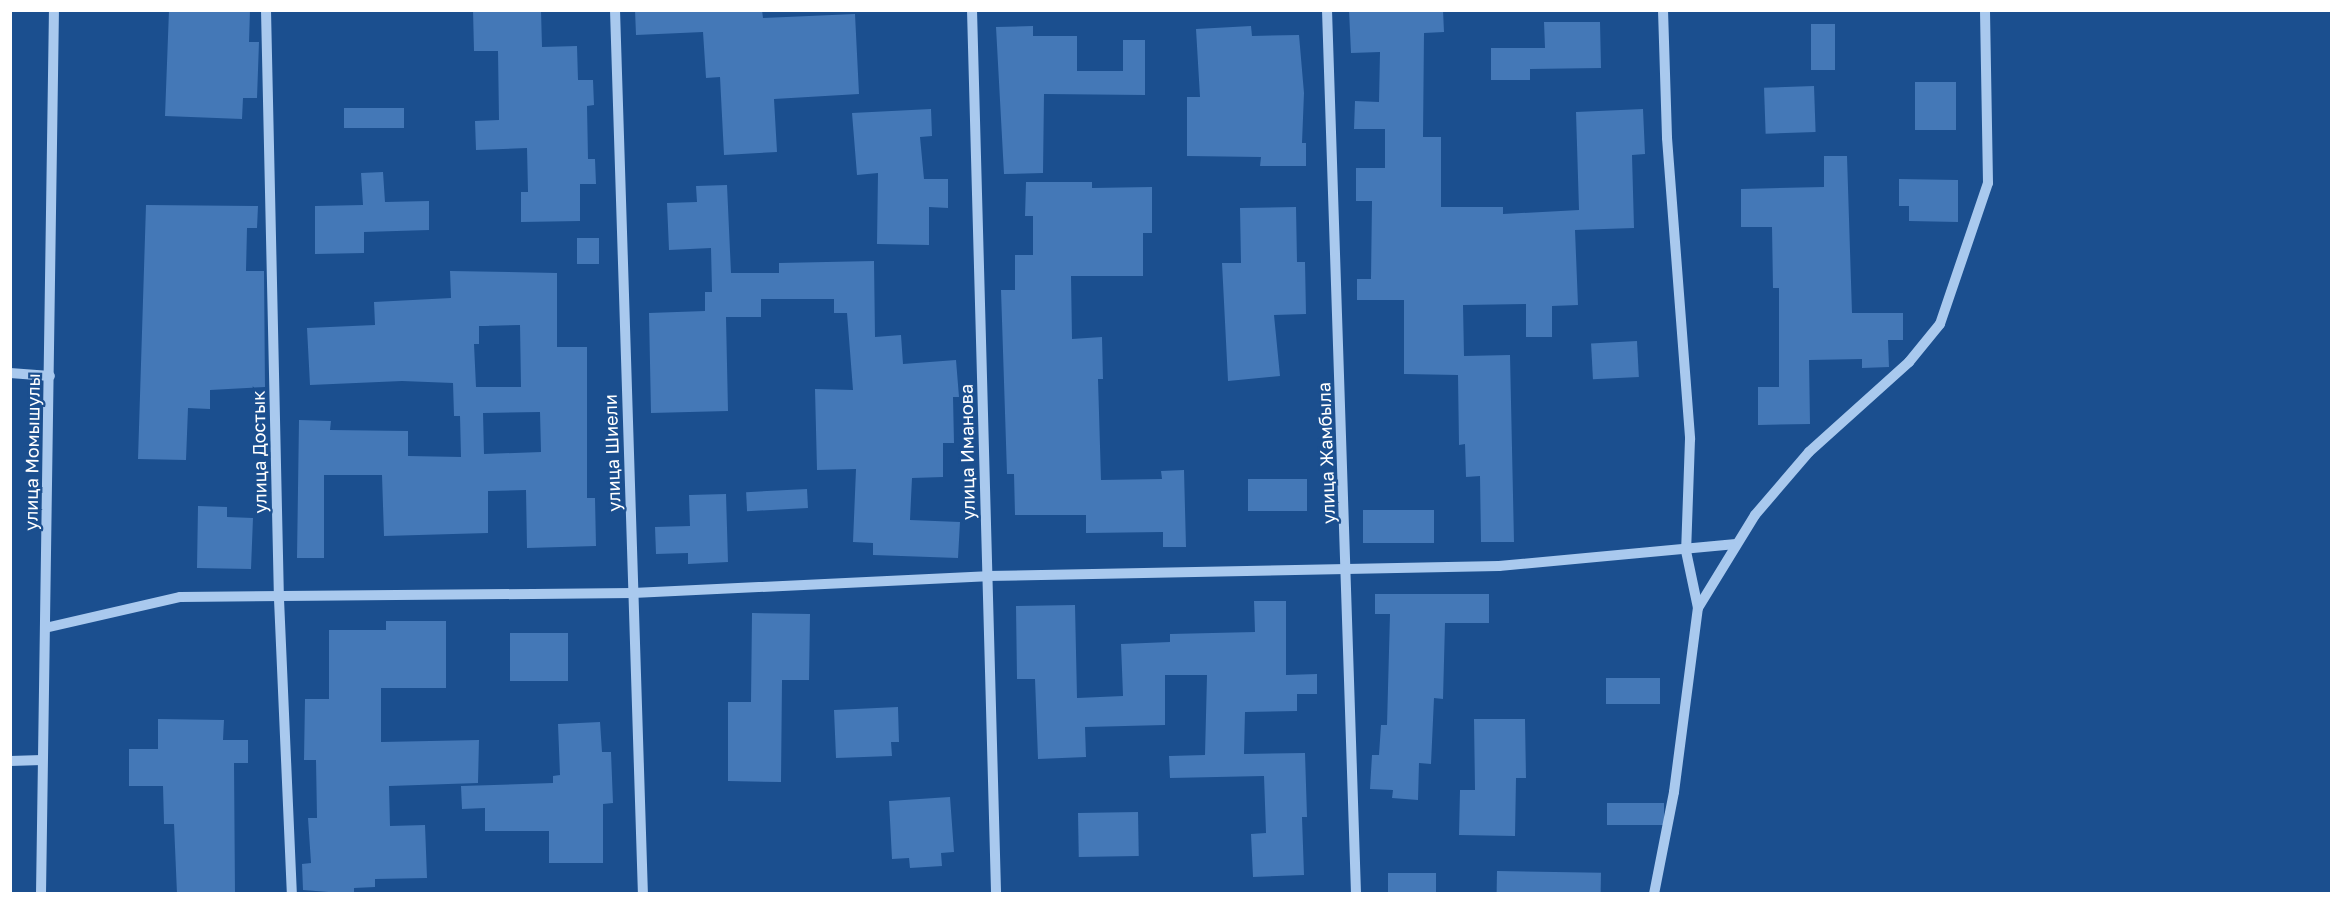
<!DOCTYPE html>
<meta charset="utf-8">
<style>
body{margin:0}
#map{position:relative;width:2342px;height:904px;overflow:hidden;background:#1b4f8f;font-family:"Golos Text",sans-serif}
div>[style]{position:absolute}
[style*='--x']{left:calc(var(--x)*1px);top:calc(var(--y)*1px);width:calc(var(--w)*1px);rotate:calc(var(--a)*1deg)}
.building>*{inset:0;background:#4478b7;transform-origin:0 0}
.minor>*{height:10px;margin:-5px;padding:0 5px;transform-origin:5px;border-radius:5px;background:#a9c9ee}
span{translate:-50% -50%;white-space:nowrap;text-align:center;line-height:1.15;-webkit-text-stroke:4.5px #1b4f8f;paint-order:stroke}
.street-label{font-size:18px;color:#fff}
.frame{position:absolute;inset:0;border:12px solid #fff;pointer-events:none}
</style>
<div id="map">
<div class="building">
<div style="clip-path:polygon(169px 10px,250px 10px,249px 42px,259px 42px,257px 98px,243px 98px,242px 119px,165px 116px)"></div>
<div style="clip-path:polygon(473px 10px,541px 10px,542px 47px,577px 46px,578px 80px,593px 80px,594px 105px,587px 106px,588px 159px,595px 159px,596px 184px,580px 184px,580px 221px,521px 222px,521px 192px,528px 192px,527px 148px,476px 150px,475px 121px,499px 120px,498px 51px,474px 51px)"></div>
<div style="clip-path:polygon(635px 10px,762px 10px,763px 18px,855px 14px,859px 94px,774px 99px,777px 152px,724px 155px,720px 77px,706px 78px,703px 32px,636px 35px)"></div>
<div style="clip-path:polygon(1349px 10px,1443px 10px,1444px 32px,1424px 33px,1423px 137px,1441px 137px,1441px 207px,1503px 207px,1503px 214px,1579px 210px,1576px 112px,1643px 109px,1645px 154px,1632px 155px,1634px 228px,1575px 230px,1578px 305px,1552px 306px,1552px 337px,1526px 337px,1526px 304px,1463px 305px,1464px 356px,1510px 355px,1514px 542px,1481px 542px,1480px 476px,1466px 477px,1465px 444px,1459px 445px,1458px 375px,1404px 374px,1404px 300px,1357px 300px,1357px 279px,1371px 279px,1372px 201px,1356px 201px,1356px 168px,1385px 168px,1385px 129px,1354px 129px,1355px 101px,1379px 102px,1380px 52px,1351px 53px)"></div>
<div style="clip-path:polygon(1544px 22px,1600px 22px,1601px 68px,1530px 69px,1530px 80px,1491px 80px,1491px 48px,1545px 48px)"></div>
<div style="left:1811px;top:24px;width:24px;height:46px"></div>
<div style="clip-path:polygon(1033px 26px,1033px 36px,1077px 36px,1077px 71px,1123px 71px,1123px 40px,1145px 40px,1145px 95px,1044px 94px,1043px 173px,1004px 174px,996px 27px)"></div>
<div style="clip-path:polygon(1251px 26px,1252px 36px,1299px 35px,1304px 93px,1302px 143px,1306px 143px,1306px 166px,1260px 166px,1261px 157px,1187px 156px,1187px 97px,1200px 97px,1196px 29px)"></div>
<div style="left:1915px;top:82px;width:41px;height:48px"></div>
<div style="left:1814px;top:86px;width:46px;height:50px;rotate:88deg"></div>
<div style="left:404px;top:108px;width:20px;height:60px;rotate:90deg"></div>
<div style="clip-path:polygon(931px 109px,932px 136px,920px 137px,924px 179px,948px 179px,948px 208px,929px 207px,929px 245px,877px 244px,878px 173px,857px 175px,852px 113px)"></div>
<div style="clip-path:polygon(1824px 156px,1847px 156px,1852px 313px,1903px 313px,1903px 340px,1888px 340px,1889px 367px,1862px 368px,1862px 359px,1809px 360px,1810px 424px,1758px 425px,1758px 387px,1779px 387px,1779px 288px,1773px 288px,1772px 227px,1741px 227px,1741px 189px,1824px 187px)"></div>
<div style="clip-path:polygon(383px 172px,385px 202px,429px 201px,429px 230px,364px 232px,364px 253px,315px 254px,315px 206px,363px 205px,361px 173px)"></div>
<div style="clip-path:polygon(1899px 179px,1958px 180px,1958px 222px,1909px 221px,1909px 206px,1899px 206px)"></div>
<div style="clip-path:polygon(1026px 182px,1092px 182px,1092px 188px,1152px 187px,1152px 233px,1143px 233px,1143px 276px,1071px 276px,1072px 339px,1102px 337px,1103px 379px,1098px 379px,1101px 480px,1162px 479px,1161px 471px,1184px 470px,1186px 547px,1163px 547px,1163px 532px,1086px 533px,1086px 515px,1015px 515px,1014px 474px,1007px 474px,1001px 290px,1015px 290px,1015px 255px,1033px 255px,1033px 216px,1025px 216px)"></div>
<div style="clip-path:polygon(727px 185px,731px 273px,779px 273px,779px 263px,874px 261px,875px 337px,901px 335px,903px 364px,956px 360px,959px 397px,953px 397px,954px 443px,943px 443px,943px 477px,912px 478px,910px 520px,960px 522px,958px 558px,873px 555px,873px 543px,853px 542px,856px 469px,817px 470px,815px 389px,853px 390px,847px 313px,834px 313px,834px 299px,761px 299px,761px 317px,726px 317px,728px 411px,651px 413px,649px 313px,705px 311px,705px 292px,712px 292px,711px 248px,669px 250px,667px 203px,697px 202px,696px 186px)"></div>
<div style="clip-path:polygon(146px 205px,258px 206px,257px 228px,247px 228px,246px 271px,264px 271px,265px 387px,210px 390px,210px 409px,188px 408px,186px 460px,138px 459px)"></div>
<div style="clip-path:polygon(1296px 207px,1297px 262px,1305px 262px,1306px 314px,1274px 315px,1280px 376px,1228px 381px,1222px 263px,1241px 263px,1240px 208px)"></div>
<div style="left:577px;top:238px;width:22px;height:26px"></div>
<div style="clip-path:polygon(evenodd,450px 271px,557px 273px,557px 347px,587px 347px,587px 498px,595px 498px,596px 546px,527px 548px,526px 490px,488px 491px,488px 533px,384px 536px,382px 475px,324px 475px,324px 558px,297px 558px,299px 420px,331px 421px,330px 430px,408px 431px,408px 456px,461px 457px,460px 416px,454px 416px,453px 383px,402px 381px,310px 385px,307px 328px,375px 325px,374px 302px,451px 298px,450px 271px,520px 325px,521px 387px,476px 387px,474px 344px,479px 344px,479px 326px,520px 325px,450px 271px,540px 412px,541px 452px,484px 454px,483px 413px,540px 412px)"></div>
<div style="left:1637px;top:341px;width:36px;height:46px;rotate:87deg"></div>
<div style="left:1307px;top:479px;width:32px;height:59px;rotate:90deg"></div>
<div style="left:807px;top:489px;width:19px;height:61px;rotate:87deg"></div>
<div style="clip-path:polygon(726px 494px,728px 562px,688px 564px,688px 553px,656px 554px,655px 527px,690px 526px,689px 495px)"></div>
<div style="clip-path:polygon(198px 506px,227px 507px,227px 517px,253px 518px,251px 569px,197px 568px)"></div>
<div style="left:1434px;top:510px;width:33px;height:71px;rotate:90deg"></div>
<div style="clip-path:polygon(1375px 594px,1489px 594px,1489px 623px,1445px 623px,1443px 699px,1434px 698px,1431px 764px,1419px 763px,1418px 800px,1392px 798px,1393px 790px,1370px 789px,1372px 755px,1379px 755px,1381px 725px,1387px 725px,1390px 614px,1375px 614px)"></div>
<div style="clip-path:polygon(1254px 601px,1286px 601px,1286px 675px,1317px 674px,1317px 694px,1297px 694px,1297px 711px,1245px 712px,1244px 754px,1305px 753px,1307px 817px,1302px 817px,1304px 875px,1253px 877px,1251px 834px,1266px 833px,1264px 776px,1170px 778px,1169px 756px,1205px 755px,1207px 675px,1165px 675px,1165px 725px,1085px 727px,1086px 757px,1038px 759px,1035px 679px,1017px 679px,1016px 606px,1075px 605px,1077px 698px,1123px 696px,1121px 644px,1170px 642px,1170px 634px,1255px 632px)"></div>
<div style="clip-path:polygon(752px 613px,810px 614px,809px 680px,782px 680px,781px 782px,728px 781px,728px 702px,751px 702px)"></div>
<div style="clip-path:polygon(386px 621px,446px 621px,446px 688px,381px 688px,381px 742px,479px 740px,478px 783px,389px 786px,390px 826px,425px 825px,427px 878px,375px 879px,375px 887px,354px 888px,354px 894px,303px 890px,302px 864px,311px 863px,308px 818px,317px 818px,316px 760px,304px 760px,305px 699px,329px 699px,329px 630px,386px 630px)"></div>
<div style="left:510px;top:633px;width:58px;height:48px"></div>
<div style="left:1606px;top:678px;width:54px;height:26px"></div>
<div style="clip-path:polygon(898px 707px,899px 742px,891px 742px,892px 756px,836px 758px,834px 710px)"></div>
<div style="clip-path:polygon(158px 719px,224px 720px,223px 740px,248px 740px,248px 763px,234px 763px,235px 894px,177px 894px,174px 824px,164px 824px,163px 786px,129px 786px,129px 749px,158px 749px)"></div>
<div style="clip-path:polygon(1474px 719px,1525px 719px,1526px 778px,1516px 778px,1515px 836px,1459px 835px,1460px 790px,1475px 790px)"></div>
<div style="clip-path:polygon(600px 722px,602px 752px,611px 752px,613px 803px,603px 804px,603px 863px,549px 863px,549px 831px,485px 831px,485px 808px,462px 809px,461px 786px,553px 783px,553px 776px,560px 775px,558px 724px)"></div>
<div style="clip-path:polygon(950px 797px,954px 852px,941px 853px,942px 866px,910px 868px,909px 858px,892px 859px,889px 801px)"></div>
<div style="left:1607px;top:803px;width:57px;height:22px"></div>
<div style="left:1138px;top:812px;width:44px;height:60px;rotate:89deg"></div>
<div style="left:1497px;top:871px;width:104px;height:23px;rotate:1deg"></div>
<div style="left:1436px;top:873px;width:21px;height:48px;rotate:90deg"></div>
</div>
<div class="minor">
<div style="--x:266;--y:10;--w:589;--a:88.74"></div>
<div style="--x:279;--y:599;--w:295;--a:87.5"></div>
<div style="--x:615;--y:10;--w:884;--a:88.19"></div>
<div style="--x:972;--y:10;--w:884;--a:88.44"></div>
<div style="--x:1327;--y:10;--w:884;--a:88.12"></div>
<div style="--x:1663;--y:10;--w:128;--a:88.2"></div>
<div style="--x:1667;--y:138;--w:302;--a:85.6"></div>
<div style="--x:1690;--y:439;--w:112;--a:92"></div>
<div style="--x:1686;--y:551;--w:58;--a:78.1"></div>
<div style="--x:10;--y:373;--w:40;--a:4.3"></div>
<div style="--x:45;--y:628;--w:139;--a:-12.9"></div>
<div style="--x:180;--y:597;--w:453;--a:-0.5"></div>
<div style="--x:633;--y:593;--w:354;--a:-2.7"></div>
<div style="--x:987;--y:576;--w:512;--a:-1.12"></div>
<div style="--x:1499;--y:566;--w:238;--a:-5.3"></div>
<div style="--x:10;--y:761;--w:32;--a:-2"></div>
<div style="--x:41;--y:894;--w:884;--a:-89.16"></div>
<div style="--x:1654;--y:894;--w:104;--a:-78.9"></div>
<div style="--x:1674;--y:792;--w:186;--a:-82.6"></div>
<div style="--x:1698;--y:608;--w:109;--a:-58.5"></div>
<div style="--x:1755;--y:515;--w:83;--a:-49.4"></div>
<div style="--x:1809;--y:452;--w:135;--a:-42"></div>
<div style="--x:1909;--y:362;--w:49;--a:-50.8"></div>
<div style="--x:1940;--y:324;--w:149;--a:-71.2"></div>
<div style="--x:1988;--y:183;--w:173;--a:-91"></div>
</div>
<div class="street-label">
<span style="left:32px;top:452px;rotate:-89deg">улица Момышулы</span>
<span style="left:259px;top:452px;rotate:-91deg">улица Достык</span>
<span style="left:967px;top:452px;rotate:-91deg">улица Иманова</span>
<span style="left:612px;top:453px;rotate:-92deg">улица Шиели</span>
<span style="left:1326px;top:453px;rotate:-92deg">улица Жамбыла</span>
</div>
<div class="frame"></div>
</div>
